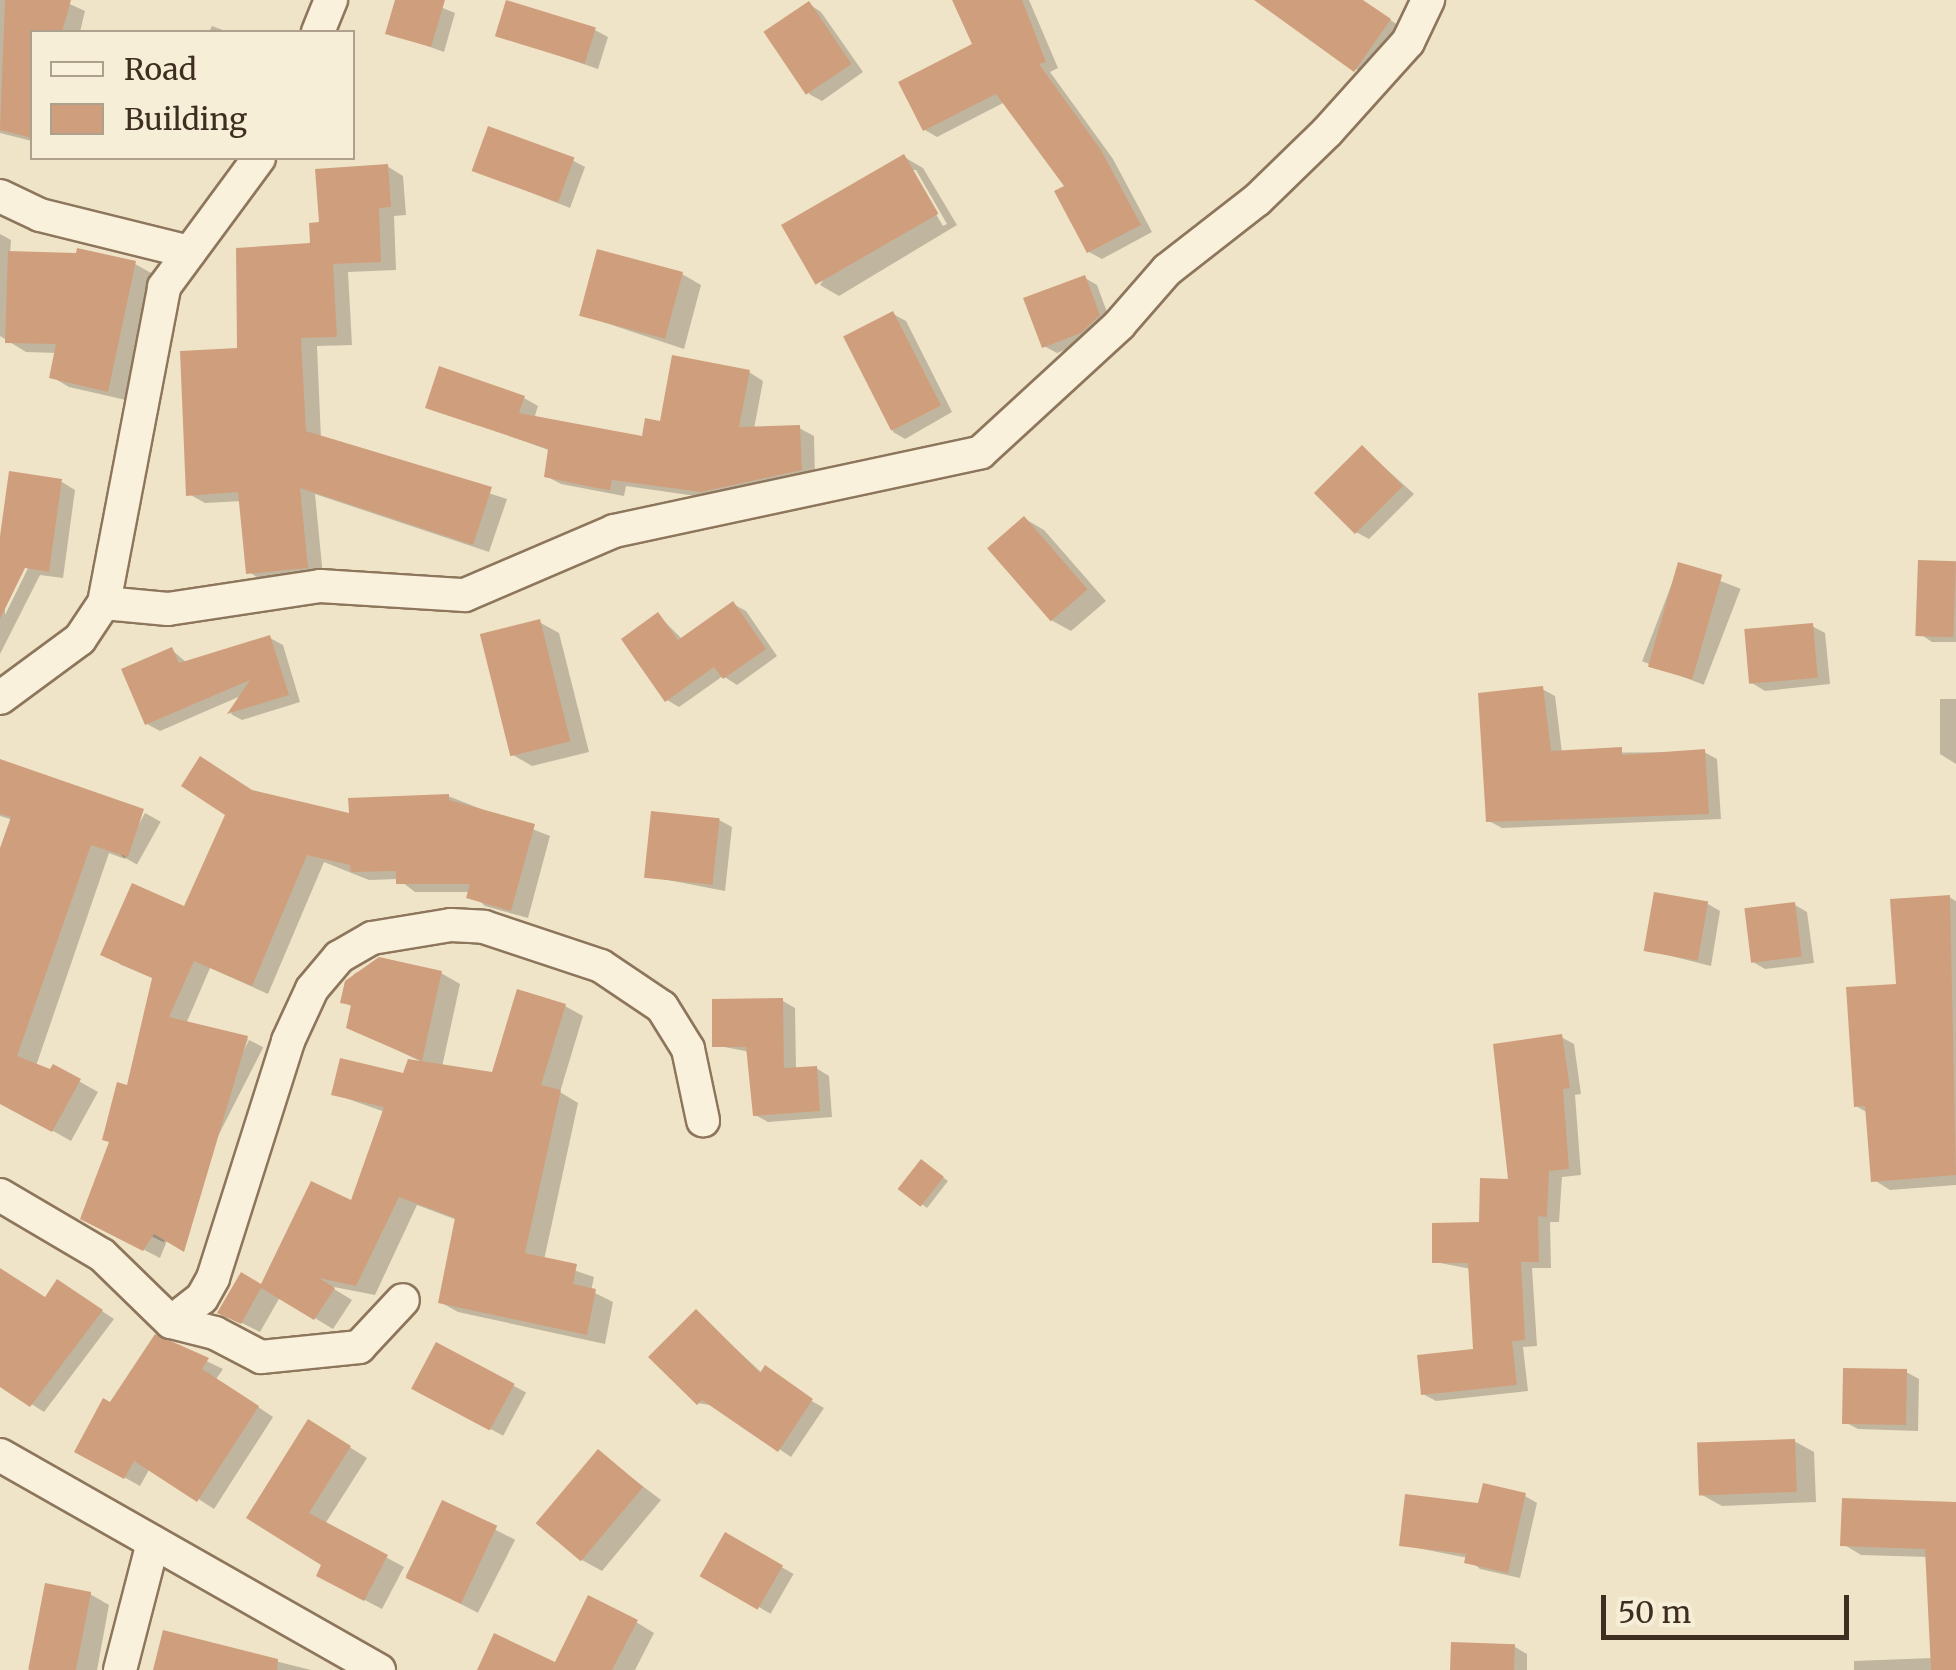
<!DOCTYPE html>
<style>
body{margin:0}
#map{position:relative;width:1956px;height:1670px;overflow:hidden;background:#f0e4c8;font-family:Merriweather,serif}
div>[style]{position:absolute}
[style*='--x']{left:calc(var(--x)*1px);top:calc(var(--y)*1px);width:calc(var(--w)*1px);rotate:calc(var(--a)*1deg)}
.shadow>*{inset:0;background:#0003;transform-origin:0 0}
.building>*{inset:0;background:#cf9f7d;transform-origin:0 0}
.roads{filter:drop-shadow(2px 0 #8d765c) drop-shadow(-2px 0 #8d765c) drop-shadow(0 2px #8d765c) drop-shadow(0 -2px #8d765c)}
.minor>*{height:32px;margin:-16px;padding:0 16px;transform-origin:16px;border-radius:16px;background:#faf1dc}
span{translate:-50% -50%;white-space:nowrap;text-align:center;line-height:1.15;-webkit-text-stroke:8px #f7eed8;paint-order:stroke}
.legend{position:absolute;left:30px;top:30px;width:325px;height:130px;box-sizing:border-box;background:#f7eed8;border:2px solid #ada18e;margin:0;padding:12px 18px;list-style:none;font-size:30px;color:#3d2e20}
.legend li{display:flex;align-items:center;gap:20px;height:50px}
.legend b{width:50px;border:2px solid #ada18e}
.scale{position:absolute;left:1601px;top:1595px;width:248px;height:45px;box-sizing:border-box;border:5px solid #3d2e20;border-top:0;padding-left:12px;font-size:30px;line-height:35px;white-space:nowrap;color:#3d2e20;-webkit-text-stroke:8px #f7eed8;paint-order:stroke}
</style>
<div id="map">
<div class="shadow">
<div style="clip-path:polygon(0 0,61px 0,85px 11px,80px 32px,32px 32px,32px 141px,0 133px)"></div>
<div style="clip-path:polygon(397px 0,423px 0,455px 13px,444px 52px,388px 32px)"></div>
<div style="clip-path:polygon(955px 0,1029px 0,1058px 68px,1050px 72px,1113px 159px,1152px 232px,1102px 259px,1089px 252px,1067px 187px,1005px 102px,937px 137px,925px 130px,976px 45px)"></div>
<div style="clip-path:polygon(1263px 0,1362px 0,1402px 28px,1367px 77px)"></div>
<div style="clip-path:polygon(809px 4px,821px 12px,863px 72px,822px 101px,809px 94px)"></div>
<div style="clip-path:polygon(212px 26px,228px 32px,209px 32px)"></div>
<div style="clip-path:polygon(595px 30px,608px 37px,598px 69px,498px 35px)"></div>
<div style="clip-path:polygon(evenodd,904px 157px,923px 168px,957px 225px,839px 296px,820px 285px,904px 157px,910px 170px,916px 170px,947px 224px,943px 226px,910px 170px)"></div>
<div style="clip-path:polygon(572px 160px,585px 167px,570px 208px,474px 170px)"></div>
<div style="clip-path:polygon(387px 166px,403px 176px,406px 215px,394px 216px,396px 270px,348px 272px,352px 345px,317px 346px,321px 439px,507px 499px,489px 552px,315px 494px,323px 576px,265px 582px,249px 572px,242px 501px,205px 503px,189px 494px,239px 351px,321px 225px)"></div>
<div style="clip-path:polygon(0 234px,11px 240px,10px 254px,135px 264px,153px 274px,126px 400px,69px 387px,52px 377px,57px 353px,26px 352px,0 336px)"></div>
<div style="clip-path:polygon(682px 274px,701px 285px,684px 349px,582px 315px)"></div>
<div style="clip-path:polygon(1085px 278px,1097px 285px,1111px 323px,1094px 339px,1057px 353px,1044px 346px)"></div>
<div style="clip-path:polygon(893px 314px,906px 321px,952px 412px,905px 439px,893px 432px)"></div>
<div style="clip-path:polygon(749px 372px,763px 381px,754px 429px,799px 428px,814px 436px,815px 478px,717px 499px,626px 486px,624px 496px,561px 484px,546px 476px,551px 451px,428px 406px,524px 398px,538px 406px,534px 419px,645px 439px)"></div>
<div style="clip-path:polygon(1363px 448px,1414px 494px,1369px 539px,1356px 532px)"></div>
<div style="clip-path:polygon(evenodd,62px 482px,75px 490px,63px 578px,40px 575px,0 654px,0 554px,62px 482px,29px 556px,33px 558px,5px 615px,5px 604px,29px 556px)"></div>
<div style="clip-path:polygon(1025px 519px,1044px 530px,1106px 601px,1071px 631px,1051px 620px)"></div>
<div style="clip-path:polygon(1956px 564px,1956px 642px,1932px 642px,1920px 634px)"></div>
<div style="left:1679px;top:565px;width:66px;height:103px;rotate:21deg"></div>
<div style="clip-path:polygon(733px 604px,746px 611px,777px 656px,737px 685px,723px 676px,679px 707px,667px 700px,658px 615px,683px 640px)"></div>
<div style="clip-path:polygon(539px 622px,559px 633px,589px 752px,532px 766px,513px 755px)"></div>
<div style="clip-path:polygon(1812px 626px,1825px 633px,1830px 684px,1765px 691px,1752px 683px)"></div>
<div style="clip-path:polygon(270px 638px,283px 645px,300px 702px,242px 720px,231px 714px,243px 695px,160px 731px,147px 724px,172px 650px,187px 663px)"></div>
<div style="clip-path:polygon(1542px 689px,1555px 696px,1562px 753px,1704px 752px,1717px 759px,1721px 819px,1502px 828px,1489px 821px)"></div>
<div style="clip-path:polygon(1940px 699px,1956px 699px,1956px 764px,1940px 754px)"></div>
<div style="clip-path:polygon(0 762px,141px 811px,125px 859px,109px 853px,36px 1066px,52px 1072px,54px 1067px,98px 1092px,71px 1141px,0 1101px,0 856px,13px 820px,0 816px)"></div>
<div style="clip-path:polygon(254px 793px,351px 816px,448px 796px,550px 836px,528px 918px,485px 906px,470px 892px,415px 892px,398px 879px,369px 880px,324px 862px,268px 994px,210px 968px,186px 1024px,248px 1039px,160px 1258px,100px 1227px,155px 979px,119px 964px,185px 909px)"></div>
<div style="left:145px;top:813px;width:18px;height:49px;rotate:29deg"></div>
<div style="clip-path:polygon(719px 820px,732px 827px,725px 891px,647px 876px)"></div>
<div style="clip-path:polygon(1949px 897px,1956px 901px,1956px 1185px,1890px 1190px,1874px 1180px,1868px 1113px,1856px 1106px,1899px 986px)"></div>
<div style="clip-path:polygon(1708px 904px,1720px 911px,1711px 966px,1647px 950px)"></div>
<div style="clip-path:polygon(1795px 905px,1807px 912px,1814px 963px,1765px 969px,1753px 962px)"></div>
<div style="clip-path:polygon(380px 960px,441px 973px,460px 984px,442px 1067px,494px 1075px,565px 1006px,583px 1016px,560px 1092px,578px 1103px,544px 1260px,594px 1277px,591px 1291px,613px 1302px,605px 1344px,458px 1312px,440px 1302px,457px 1220px,417px 1205px,375px 1295px,329px 1286px,352px 1300px,333px 1329px,280px 1297px,260px 1332px,220px 1312px,262px 1287px,352px 1203px,385px 1112px,334px 1094px,405px 1076px,422px 1062px,349px 1027px,353px 1007px,343px 1002px,354px 974px)"></div>
<div style="clip-path:polygon(783px 1001px,795px 1008px,796px 1070px,816px 1068px,829px 1076px,832px 1117px,768px 1122px,755px 1115px,750px 1052px,714px 1045px)"></div>
<div style="clip-path:polygon(1561px 1037px,1574px 1044px,1581px 1094px,1575px 1095px,1581px 1175px,1562px 1177px,1559px 1222px,1550px 1222px,1551px 1268px,1532px 1268px,1537px 1346px,1523px 1347px,1528px 1391px,1436px 1401px,1423px 1394px,1475px 1351px,1471px 1269px,1435px 1262px,1481px 1225px,1511px 1181px)"></div>
<div style="left:249px;top:1040px;width:16px;height:219px;rotate:27deg"></div>
<div style="clip-path:polygon(927px 1165px,948px 1181px,927px 1208px,901px 1189px)"></div>
<div style="clip-path:polygon(0 1270px,46px 1300px,70px 1290px,114px 1319px,44px 1412px,0 1384px)"></div>
<div style="clip-path:polygon(696px 1312px,762px 1373px,824px 1408px,791px 1457px,715px 1406px,698px 1403px)"></div>
<div style="clip-path:polygon(156px 1337px,223px 1369px,216px 1379px,273px 1417px,214px 1509px,150px 1468px,140px 1486px,77px 1451px)"></div>
<div style="left:437px;top:1345px;width:101px;height:49px;rotate:28deg"></div>
<div style="clip-path:polygon(1906px 1372px,1919px 1379px,1918px 1431px,1858px 1429px,1845px 1422px)"></div>
<div style="clip-path:polygon(309px 1422px,367px 1458px,325px 1524px,404px 1567px,382px 1609px,336px 1585px,325px 1564px,249px 1517px)"></div>
<div style="clip-path:polygon(1794px 1441px,1814px 1452px,1816px 1502px,1722px 1506px,1702px 1495px)"></div>
<div style="clip-path:polygon(599px 1453px,661px 1500px,602px 1571px,582px 1560px)"></div>
<div style="clip-path:polygon(1525px 1496px,1537px 1503px,1520px 1578px,1480px 1569px,1468px 1558px,1402px 1545px,1480px 1505px)"></div>
<div style="left:443px;top:1503px;width:81px;height:82px;rotate:27deg"></div>
<div style="clip-path:polygon(1956px 1505px,1956px 1670px,1854px 1670px,1854px 1661px,1932px 1658px,1928px 1557px,1861px 1555px,1843px 1544px)"></div>
<div style="left:726px;top:1535px;width:78px;height:46px;rotate:30deg"></div>
<div style="clip-path:polygon(90px 1594px,109px 1605px,97px 1670px,30px 1670px)"></div>
<div style="clip-path:polygon(636px 1622px,654px 1633px,635px 1670px,479px 1670px,556px 1665px)"></div>
<div style="clip-path:polygon(164px 1633px,311px 1670px,312px 1670px,156px 1670px)"></div>
<div style="clip-path:polygon(1515px 1647px,1527px 1654px,1527px 1670px,1453px 1670px)"></div>
</div>
<div class="building">
<div style="clip-path:polygon(5px 0,71px 0,62px 32px,32px 32px,32px 138px,0 130px)"></div>
<div style="clip-path:polygon(395px 0,445px 0,431px 47px,385px 34px)"></div>
<div style="left:506px;top:0;width:94px;height:38px;rotate:17deg"></div>
<div style="clip-path:polygon(952px 0,1022px 0,1046px 62px,1039px 64px,1101px 150px,1141px 225px,1087px 253px,1054px 191px,1064px 186px,996px 94px,923px 131px,898px 82px,972px 44px)"></div>
<div style="clip-path:polygon(1254px 0,1363px 0,1391px 19px,1354px 72px)"></div>
<div style="left:809px;top:1px;width:76px;height:55px;rotate:56deg"></div>
<div style="left:488px;top:126px;width:92px;height:48px;rotate:20deg"></div>
<div style="left:904px;top:154px;width:69px;height:142px;rotate:60deg"></div>
<div style="clip-path:polygon(388px 164px,391px 207px,379px 208px,381px 262px,333px 264px,337px 337px,301px 338px,306px 431px,492px 487px,473px 545px,300px 488px,308px 568px,246px 574px,238px 492px,186px 496px,180px 351px,237px 348px,236px 248px,310px 243px,309px 223px,319px 222px,315px 169px)"></div>
<div style="clip-path:polygon(77px 248px,136px 261px,108px 392px,49px 378px,56px 344px,5px 343px,8px 251px,76px 253px)"></div>
<div style="left:597px;top:249px;width:89px;height:69px;rotate:15deg"></div>
<div style="clip-path:polygon(1085px 275px,1100px 315px,1081px 333px,1042px 348px,1023px 298px)"></div>
<div style="left:893px;top:311px;width:106px;height:56px;rotate:63deg"></div>
<div style="clip-path:polygon(672px 355px,750px 370px,739px 427px,800px 425px,802px 470px,701px 492px,612px 480px,610px 490px,591px 487px,544px 477px,548px 449px,425px 408px,439px 366px,525px 396px,519px 413px,642px 436px,645px 418px,660px 421px)"></div>
<div style="left:1362px;top:445px;width:58px;height:68px;rotate:45deg"></div>
<div style="clip-path:polygon(9px 471px,62px 479px,49px 572px,25px 568px,0 619px,0 536px)"></div>
<div style="left:1024px;top:516px;width:97px;height:49px;rotate:49deg"></div>
<div style="left:1918px;top:560px;width:38px;height:76px;rotate:2deg"></div>
<div style="left:1678px;top:562px;width:46px;height:109px;rotate:16deg"></div>
<div style="clip-path:polygon(733px 601px,766px 649px,723px 679px,714px 667px,665px 702px,621px 639px,658px 612px,678px 640px)"></div>
<div style="left:540px;top:619px;width:126px;height:62px;rotate:76deg"></div>
<div style="left:1813px;top:623px;width:55px;height:69px;rotate:85deg"></div>
<div style="clip-path:polygon(270px 635px,289px 695px,227px 714px,250px 680px,145px 725px,121px 669px,172px 647px,179px 663px)"></div>
<div style="clip-path:polygon(1543px 686px,1551px 751px,1622px 747px,1622px 755px,1705px 749px,1709px 814px,1486px 822px,1478px 693px)"></div>
<div style="clip-path:polygon(200px 756px,252px 790px,349px 813px,348px 798px,449px 794px,449px 800px,535px 824px,511px 911px,466px 898px,470px 884px,396px 884px,396px 871px,351px 872px,350px 865px,307px 855px,252px 986px,194px 961px,169px 1017px,248px 1036px,184px 1252px,154px 1234px,143px 1251px,80px 1219px,109px 1142px,102px 1140px,117px 1082px,127px 1085px,152px 978px,100px 955px,132px 883px,184px 906px,225px 815px,181px 786px)"></div>
<div style="clip-path:polygon(0 759px,144px 809px,128px 857px,91px 845px,17px 1056px,50px 1069px,53px 1064px,81px 1079px,52px 1132px,0 1104px,0 848px,11px 817px,0 814px)"></div>
<div style="left:651px;top:811px;width:69px;height:67px;rotate:6deg"></div>
<div style="left:1654px;top:892px;width:55px;height:60px;rotate:10deg"></div>
<div style="clip-path:polygon(1950px 895px,1956px 1175px,1871px 1182px,1865px 1106px,1854px 1107px,1846px 987px,1896px 984px,1890px 899px)"></div>
<div style="left:1795px;top:902px;width:55px;height:51px;rotate:83deg"></div>
<div style="clip-path:polygon(379px 957px,442px 971px,422px 1061px,346px 1028px,351px 1005px,340px 1003px,345px 981px)"></div>
<div style="clip-path:polygon(517px 989px,566px 1004px,541px 1085px,561px 1090px,525px 1253px,577px 1264px,573px 1284px,596px 1289px,587px 1335px,438px 1303px,455px 1218px,399px 1197px,356px 1286px,319px 1278px,335px 1288px,314px 1320px,261px 1288px,241px 1324px,217px 1313px,241px 1272px,261px 1284px,311px 1181px,351px 1200px,384px 1107px,331px 1095px,340px 1058px,403px 1073px,408px 1059px,492px 1072px)"></div>
<div style="clip-path:polygon(783px 998px,784px 1068px,817px 1066px,820px 1111px,753px 1116px,746px 1047px,712px 1047px,712px 999px)"></div>
<div style="clip-path:polygon(1562px 1034px,1570px 1088px,1563px 1089px,1569px 1169px,1549px 1171px,1547px 1217px,1538px 1216px,1539px 1262px,1521px 1262px,1525px 1340px,1512px 1341px,1517px 1385px,1421px 1395px,1417px 1355px,1473px 1349px,1468px 1263px,1432px 1263px,1432px 1223px,1479px 1222px,1480px 1178px,1508px 1179px,1493px 1044px)"></div>
<div style="left:921px;top:1159px;width:29px;height:38px;rotate:38deg"></div>
<div style="clip-path:polygon(0 1268px,45px 1297px,57px 1279px,103px 1310px,30px 1407px,0 1387px)"></div>
<div style="clip-path:polygon(696px 1309px,760px 1373px,765px 1365px,813px 1399px,778px 1452px,702px 1400px,697px 1405px,648px 1357px)"></div>
<div style="clip-path:polygon(155px 1334px,209px 1358px,202px 1369px,259px 1406px,197px 1502px,134px 1461px,124px 1479px,74px 1452px,103px 1398px,110px 1402px)"></div>
<div style="left:436px;top:1342px;width:89px;height:53px;rotate:28deg"></div>
<div style="left:1843px;top:1368px;width:64px;height:56px;rotate:1deg"></div>
<div style="clip-path:polygon(308px 1419px,351px 1446px,309px 1513px,388px 1555px,364px 1601px,316px 1576px,321px 1565px,246px 1518px)"></div>
<div style="left:1795px;top:1439px;width:53px;height:98px;rotate:88deg"></div>
<div style="left:598px;top:1449px;width:59px;height:97px;rotate:40deg"></div>
<div style="clip-path:polygon(1483px 1483px,1526px 1493px,1508px 1573px,1464px 1563px,1466px 1554px,1399px 1546px,1405px 1494px,1478px 1503px)"></div>
<div style="clip-path:polygon(1842px 1498px,1956px 1502px,1956px 1670px,1931px 1670px,1925px 1549px,1840px 1546px)"></div>
<div style="left:442px;top:1500px;width:61px;height:86px;rotate:25deg"></div>
<div style="left:725px;top:1532px;width:67px;height:51px;rotate:30deg"></div>
<div style="left:45px;top:1583px;width:47px;height:88px;rotate:11deg"></div>
<div style="clip-path:polygon(588px 1595px,638px 1620px,612px 1670px,477px 1670px,494px 1633px,555px 1662px)"></div>
<div style="clip-path:polygon(163px 1630px,278px 1659px,277px 1670px,153px 1670px)"></div>
<div style="left:1451px;top:1642px;width:64px;height:28px;rotate:2deg"></div>
</div>
<div class="roads">
<div class="minor">
<div style="--x:318;--y:32;--w:35;--a:-68"></div>
<div style="--x:0;--y:196;--w:44;--a:25.4"></div>
<div style="--x:40;--y:215;--w:154;--a:13.9"></div>
<div style="--x:104;--y:603;--w:64;--a:5.4"></div>
<div style="--x:168;--y:609;--w:154;--a:-8.6"></div>
<div style="--x:320;--y:586;--w:145;--a:3.6"></div>
<div style="--x:465;--y:595;--w:162;--a:-23.2"></div>
<div style="--x:614;--y:531;--w:375;--a:-12.1"></div>
<div style="--x:981;--y:452;--w:188;--a:-42.6"></div>
<div style="--x:1119;--y:325;--w:73;--a:-48.9"></div>
<div style="--x:1167;--y:270;--w:114;--a:-37.9"></div>
<div style="--x:1257;--y:200;--w:98;--a:-44.2"></div>
<div style="--x:1327;--y:132;--w:121;--a:-48"></div>
<div style="--x:1408;--y:42;--w:47;--a:-64.5"></div>
<div style="--x:0;--y:698;--w:99;--a:-36.4"></div>
<div style="--x:80;--y:639;--w:43;--a:-56.3"></div>
<div style="--x:104;--y:603;--w:322;--a:-79.2"></div>
<div style="--x:164;--y:287;--w:160;--a:-53.6"></div>
<div style="--x:0;--y:1195;--w:118;--a:30.5"></div>
<div style="--x:102;--y:1255;--w:96;--a:44.2"></div>
<div style="--x:171;--y:1322;--w:45;--a:14"></div>
<div style="--x:215;--y:1333;--w:52;--a:27.6"></div>
<div style="--x:261;--y:1357;--w:99;--a:-5.8"></div>
<div style="--x:359;--y:1347;--w:64;--a:-46.9"></div>
<div style="--x:171;--y:1322;--w:39;--a:-38"></div>
<div style="--x:202;--y:1298;--w:23;--a:-61"></div>
<div style="--x:213;--y:1278;--w:249;--a:-72.4"></div>
<div style="--x:288;--y:1041;--w:57;--a:-65.2"></div>
<div style="--x:312;--y:989;--w:42;--a:-49.8"></div>
<div style="--x:339;--y:957;--w:38;--a:-30"></div>
<div style="--x:372;--y:938;--w:80;--a:-9.3"></div>
<div style="--x:451;--y:925;--w:33;--a:3"></div>
<div style="--x:484;--y:927;--w:123;--a:18.4"></div>
<div style="--x:601;--y:966;--w:73;--a:33.9"></div>
<div style="--x:662;--y:1007;--w:49;--a:58.2"></div>
<div style="--x:688;--y:1049;--w:73;--a:78.1"></div>
<div style="--x:0;--y:1455;--w:436;--a:29.6"></div>
<div style="--x:120;--y:1670;--w:132;--a:-75.5"></div>
</div>
</div>
<ul class="legend">
<li><b style="height:12px;background:#faf1dc"></b>Road</li>
<li><b style="height:28px;background:#cf9f7d"></b>Building</li>
</ul>
<div class="scale">50 m</div>
</div>
